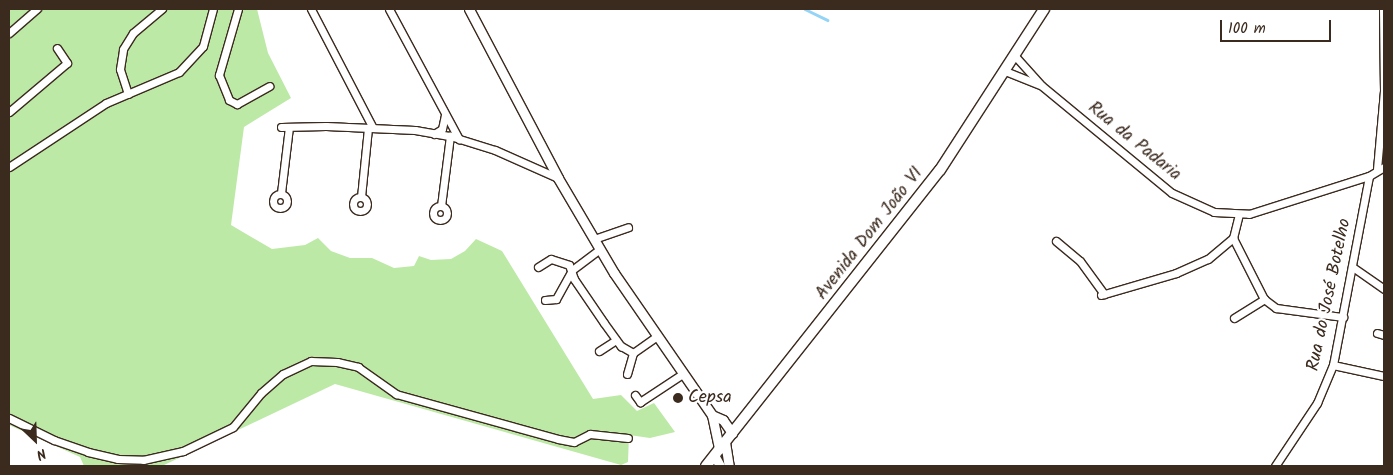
<!DOCTYPE html>
<meta charset="utf-8">
<style>
body{margin:0}
#map{position:relative;width:1393px;height:475px;overflow:hidden;background:#fff;font-family:Kalam,sans-serif}
div>[style]{position:absolute}
[style*='--x']{left:calc(var(--x)*1px);top:calc(var(--y)*1px);width:calc(var(--w)*1px);rotate:calc(var(--a)*1deg)}
.green>*{inset:0;background:#bde9a6}
.stream>*{height:2.5px;margin:-1.25px;padding:0 1.25px;transform-origin:1.25px;border-radius:1.25px;background:#95d4f6}
.roads{filter:drop-shadow(1px 0 #3b2a1e) drop-shadow(-1px 0 #3b2a1e) drop-shadow(0 1px #3b2a1e) drop-shadow(0 -1px #3b2a1e)}
.minor>*{height:7px;margin:-3.5px;padding:0 3.5px;transform-origin:3.5px;border-radius:3.5px;background:#fff}
.minor>.ring{margin:-3.5px;padding:0;box-sizing:content-box;background:none;border:7px solid #fff;border-radius:50%}
.tertiary>*{height:9px;margin:-4.5px;padding:0 4.5px;transform-origin:4.5px;border-radius:4.5px;background:#fff}
.secondary>*{height:10px;margin:-5px;padding:0 5px;transform-origin:5px;border-radius:5px;background:#fff}
.dots>*{width:14px;height:14px;translate:-50% -50%;box-sizing:border-box;border:2px solid #fff;border-radius:50%}
span{translate:-50% -50%;white-space:nowrap;text-align:center;line-height:1.15;-webkit-text-stroke:4.5px #fff;paint-order:stroke}
.street-label{font-size:18px;color:#3b2a1e}
.poi-label{font-size:18px;color:#3b2a1e}
.left{translate:0 -50%;text-align:left}
.frame{position:absolute;inset:0;border:10px solid #3b2a1e;pointer-events:none}
.north{position:absolute;left:10px;top:415px;width:50px;height:50px;-webkit-text-stroke:4px #fff;paint-order:stroke;rotate:156deg;font-size:14px;font-weight:700;line-height:20px;text-align:center;color:#3b2a1e}
.north::after{content:'';display:block;margin:auto;width:18px;height:22px;background:#3b2a1e;clip-path:polygon(50% 0,100% 100%,50% 72%,0 100%)}
.scale{position:absolute;left:1220px;top:20px;width:111px;height:22px;box-sizing:border-box;border:2px solid #3b2a1e;border-top:0;padding-left:6px;font-size:15px;line-height:18px;white-space:nowrap;color:#3b2a1e;-webkit-text-stroke:4px #fff;paint-order:stroke}
</style>
<div id="map">
<div class="green">
<div style="clip-path:polygon(9px 9px,257px 9px,268px 53px,291px 98px,244px 127px,231px 225px,272px 249px,305px 245px,318px 238px,331px 251px,350px 258px,372px 258px,394px 268px,414px 266px,419px 256px,431px 260px,451px 259px,465px 251px,476px 239px,502px 251px,593px 399px,621px 395px,637px 411px,654px 403px,675px 432px,650px 438px,629px 435px,628px 462px,621px 465px,335px 384px,162px 466px,84px 466px,80px 457px,9px 425px)"></div>
</div>
<div class="stream">
<div style="--x:805;--y:9;--w:25;--a:26"></div>
</div>
<div class="roads">
<div class="minor">
<div style="--x:238;--y:9;--w:69;--a:106.1"></div>
<div style="--x:219;--y:75;--w:27;--a:68"></div>
<div style="--x:229;--y:100;--w:9;--a:27"></div>
<div style="--x:237;--y:104;--w:37;--a:-29"></div>
<div style="--x:311;--y:9;--w:134;--a:62.5"></div>
<div style="--x:389;--y:9;--w:148;--a:61.7"></div>
<div style="--x:9;--y:33;--w:37;--a:-41"></div>
<div style="--x:1015;--y:56;--w:40;--a:48"></div>
<div style="--x:1042;--y:86;--w:168;--a:39.5"></div>
<div style="--x:1172;--y:193;--w:46;--a:24.3"></div>
<div style="--x:1214;--y:212;--w:35;--a:3"></div>
<div style="--x:1249;--y:214;--w:126;--a:-17.6"></div>
<div style="--x:1369;--y:176;--w:17;--a:-31"></div>
<div style="--x:1005;--y:71;--w:37;--a:22"></div>
<div style="--x:128;--y:94;--w:26;--a:-108"></div>
<div style="--x:120;--y:69;--w:20;--a:-81"></div>
<div style="--x:123;--y:49;--w:19;--a:-58"></div>
<div style="--x:133;--y:33;--w:38;--a:-40"></div>
<div style="--x:9;--y:112;--w:76;--a:-40.2"></div>
<div style="--x:67;--y:63;--w:18;--a:-124"></div>
<div style="--x:281;--y:127;--w:45;--a:-1.3"></div>
<div style="--x:326;--y:126;--w:89;--a:2.6"></div>
<div style="--x:415;--y:130;--w:36;--a:10"></div>
<div style="--x:450;--y:136;--w:47;--a:17.3"></div>
<div style="--x:495;--y:150;--w:69;--a:24"></div>
<div style="--x:434;--y:134;--w:9;--a:-32"></div>
<div style="--x:442;--y:129;--w:14;--a:-78"></div>
<div style="--x:9;--y:167;--w:116;--a:-33.4"></div>
<div style="--x:106;--y:103;--w:79;--a:-23"></div>
<div style="--x:179;--y:72;--w:35;--a:-47"></div>
<div style="--x:203;--y:46;--w:38;--a:-75"></div>
<div style="--x:1377;--y:169;--w:78;--a:-84.9"></div>
<div style="--x:1384;--y:91;--w:82;--a:-90.7"></div>
<div style="--x:281;--y:193;--w:66;--a:-83.1"></div>
<div class="ring" style="left:273px;top:194px;width:7px;height:7px"></div>
<div class="ring" style="left:353px;top:197px;width:7px;height:7px"></div>
<div style="--x:361;--y:197;--w:69;--a:-84.2"></div>
<div class="ring" style="left:433px;top:206px;width:7px;height:7px"></div>
<div style="--x:441;--y:206;--w:71;--a:-82.7"></div>
<div style="--x:1239;--y:214;--w:25;--a:104"></div>
<div style="--x:1233;--y:238;--w:68;--a:63.1"></div>
<div style="--x:1264;--y:299;--w:15;--a:37"></div>
<div style="--x:1276;--y:308;--w:68;--a:7.7"></div>
<div style="--x:594;--y:239;--w:36;--a:-19"></div>
<div style="--x:1056;--y:241;--w:31;--a:40"></div>
<div style="--x:1080;--y:261;--w:41;--a:54"></div>
<div style="--x:538;--y:267;--w:15;--a:-32"></div>
<div style="--x:551;--y:259;--w:19;--a:18"></div>
<div style="--x:569;--y:265;--w:15;--a:70"></div>
<div style="--x:574;--y:279;--w:53;--a:55.7"></div>
<div style="--x:604;--y:323;--w:29;--a:54"></div>
<div style="--x:621;--y:346;--w:14;--a:30"></div>
<div style="--x:633;--y:353;--w:28;--a:-35"></div>
<div style="--x:1354;--y:268;--w:37;--a:35"></div>
<div style="--x:1101;--y:295;--w:78;--a:-16.3"></div>
<div style="--x:1176;--y:273;--w:35;--a:-24"></div>
<div style="--x:1208;--y:259;--w:33;--a:-40"></div>
<div style="--x:545;--y:300;--w:11;--a:-5"></div>
<div style="--x:556;--y:299;--w:33;--a:-61"></div>
<div style="--x:572;--y:270;--w:35;--a:-37"></div>
<div style="--x:1234;--y:318;--w:36;--a:-32"></div>
<div style="--x:1377;--y:333;--w:7;--a:16"></div>
<div style="--x:599;--y:351;--w:20;--a:-33"></div>
<div style="--x:1333;--y:365;--w:52;--a:12.2"></div>
<div style="--x:627;--y:374;--w:22;--a:-74"></div>
<div style="--x:635;--y:395;--w:9;--a:54"></div>
<div style="--x:640;--y:402;--w:49;--a:-33.4"></div>
<div style="--x:9;--y:418;--w:50;--a:26.1"></div>
<div style="--x:54;--y:440;--w:36;--a:19"></div>
<div style="--x:88;--y:452;--w:31;--a:13"></div>
<div style="--x:118;--y:459;--w:25;--a:2"></div>
<div style="--x:143;--y:460;--w:41;--a:-12.7"></div>
<div style="--x:183;--y:451;--w:55;--a:-25.6"></div>
<div style="--x:233;--y:427;--w:44;--a:-50.5"></div>
<div style="--x:261;--y:393;--w:29;--a:-41"></div>
<div style="--x:283;--y:374;--w:31;--a:-25"></div>
<div style="--x:311;--y:361;--w:26;--a:2"></div>
<div style="--x:337;--y:362;--w:22;--a:13"></div>
<div style="--x:358;--y:367;--w:47;--a:35.4"></div>
<div style="--x:396;--y:394;--w:168;--a:15.5"></div>
<div style="--x:558;--y:439;--w:16;--a:11"></div>
<div style="--x:574;--y:442;--w:18;--a:-27"></div>
<div style="--x:590;--y:434;--w:38;--a:6"></div>
<div style="--x:1275;--y:466;--w:76;--a:-56.3"></div>
<div style="--x:1317;--y:403;--w:41;--a:-67.2"></div>
<div style="--x:1333;--y:365;--w:192;--a:-79.2"></div>
</div>
<div class="tertiary">
<div style="--x:469;--y:9;--w:191;--a:62.2"></div>
<div style="--x:558;--y:178;--w:110;--a:59.5"></div>
<div style="--x:614;--y:273;--w:173;--a:55.4"></div>
<div style="--x:712;--y:415;--w:35;--a:78"></div>
<div style="--x:712;--y:415;--w:12;--a:24"></div>
<div style="--x:723;--y:420;--w:16;--a:55"></div>
<div style="--x:725;--y:442;--w:24;--a:81"></div>
<div style="--x:714;--y:455;--w:13;--a:61"></div>
</div>
<div class="secondary">
<div style="--x:706;--y:466;--w:377;--a:-51.7"></div>
<div style="--x:940;--y:170;--w:192;--a:-57.1"></div>
</div>
</div>
<div class="dots">
<div style="left:678px;top:398px;background:#3b2a1e"></div>
</div>
<div class="street-label">
<span style="left:1134px;top:142px;rotate:39deg">Rua da Padaria</span>
<span style="left:870px;top:234px;rotate:-52deg">Avenida Dom João VI</span>
<span style="left:1330px;top:295px;rotate:-78deg">Rua do José Botelho</span>
</div>
<div class="poi-label">
<span class="left" style="left:688px;top:398px">Cepsa</span>
</div>
<div class="frame"></div>
<div class="north">N</div>
<div class="scale">100 m</div>
</div>
